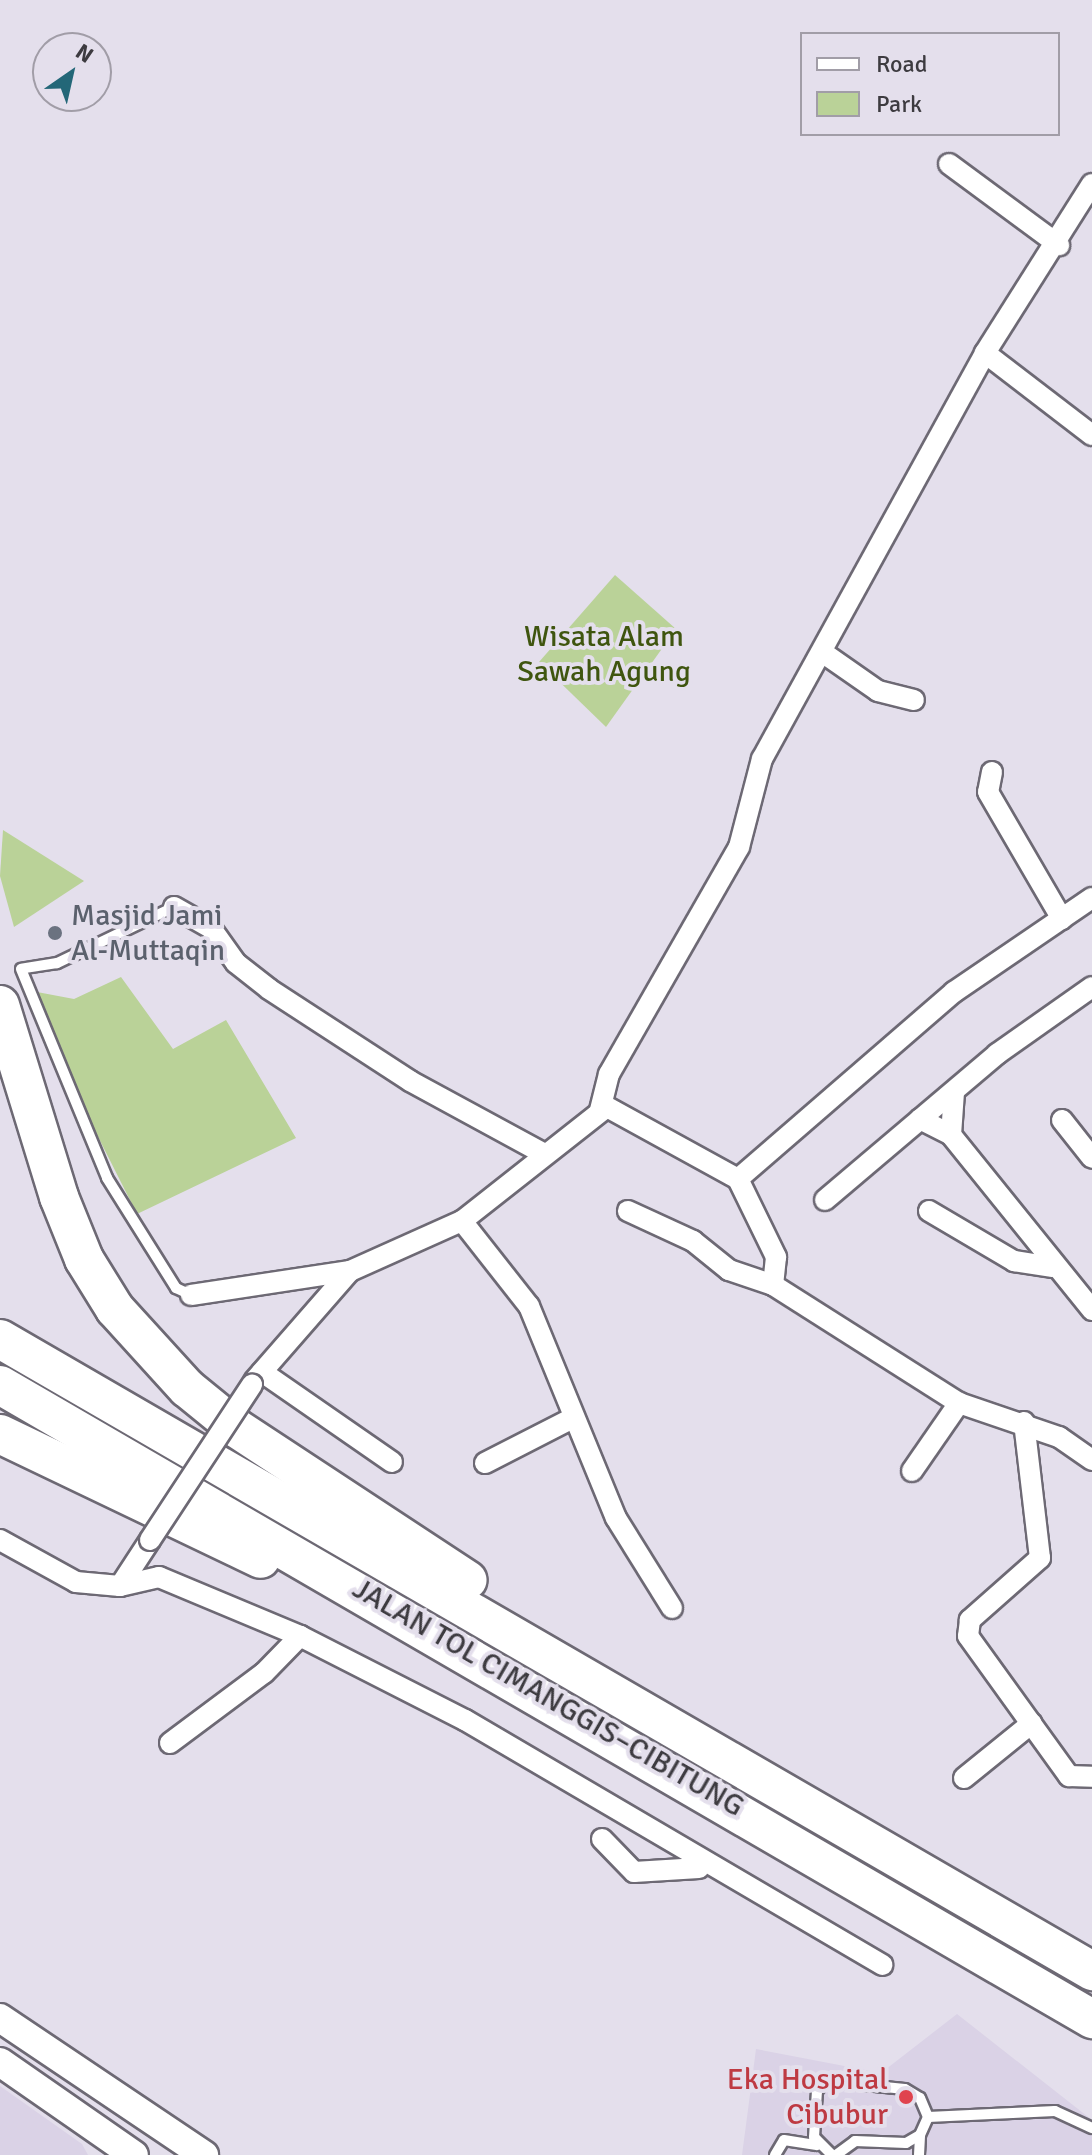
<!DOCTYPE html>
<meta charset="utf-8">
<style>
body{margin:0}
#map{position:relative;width:1092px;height:2155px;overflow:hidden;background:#e4dfec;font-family:Signika,sans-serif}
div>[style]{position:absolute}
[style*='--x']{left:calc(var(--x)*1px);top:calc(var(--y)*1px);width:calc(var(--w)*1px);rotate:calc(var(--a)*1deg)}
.built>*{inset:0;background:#dad2e6}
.green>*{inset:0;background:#bad298}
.roads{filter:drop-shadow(2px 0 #6d6974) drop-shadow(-2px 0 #6d6974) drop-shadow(0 2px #6d6974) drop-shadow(0 -2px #6d6974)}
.lane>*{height:10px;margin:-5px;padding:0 5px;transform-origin:5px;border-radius:5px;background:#fff}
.street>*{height:20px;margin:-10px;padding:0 10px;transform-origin:10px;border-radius:10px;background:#fff}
.secondary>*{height:28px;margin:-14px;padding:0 14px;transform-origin:14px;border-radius:14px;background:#fff}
.highway>*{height:38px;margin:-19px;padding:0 19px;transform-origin:19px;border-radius:19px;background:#fff}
.bridges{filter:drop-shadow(2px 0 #6d6974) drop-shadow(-2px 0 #6d6974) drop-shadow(0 2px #6d6974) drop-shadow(0 -2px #6d6974)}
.street-bridge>*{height:20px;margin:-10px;padding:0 10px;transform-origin:10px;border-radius:10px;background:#fff}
.dots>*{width:22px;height:22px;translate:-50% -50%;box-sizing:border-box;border:4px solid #e4dfec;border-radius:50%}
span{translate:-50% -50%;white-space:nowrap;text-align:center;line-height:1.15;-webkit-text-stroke:8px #e4dfec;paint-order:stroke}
.park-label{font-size:30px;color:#3f550f}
.worship-label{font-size:30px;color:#5b616d}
.left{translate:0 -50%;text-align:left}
.street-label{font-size:30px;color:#3d3b40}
.health-label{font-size:30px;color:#be3a42}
.right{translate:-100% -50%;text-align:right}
.legend{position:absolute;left:800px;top:32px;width:260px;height:104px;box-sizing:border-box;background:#e4dfec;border:2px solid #a19da7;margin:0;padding:10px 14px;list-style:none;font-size:24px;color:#3d3b40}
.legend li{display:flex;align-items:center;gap:16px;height:40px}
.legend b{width:40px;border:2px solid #a19da7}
.north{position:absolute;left:32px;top:32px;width:80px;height:80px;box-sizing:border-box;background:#e4dfec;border:2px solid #a19da7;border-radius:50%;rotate:34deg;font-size:22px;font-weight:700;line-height:32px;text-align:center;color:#3d3b40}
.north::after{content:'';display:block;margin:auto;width:28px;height:36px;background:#236778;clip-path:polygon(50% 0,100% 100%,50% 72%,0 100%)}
</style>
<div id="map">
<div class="built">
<div style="clip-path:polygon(957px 2014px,1092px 2120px,1092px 2155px,742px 2155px,756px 2049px,881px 2073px)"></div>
<div style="clip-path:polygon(0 2086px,82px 2144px,88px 2155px,0 2155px)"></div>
</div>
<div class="green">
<div style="clip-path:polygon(615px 575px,676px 629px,606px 727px,539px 662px)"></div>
<div style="clip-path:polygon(3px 830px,84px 881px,14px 927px,0 876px)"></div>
<div style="clip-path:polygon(121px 977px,173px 1049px,226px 1020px,296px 1138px,137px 1214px,78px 1097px,37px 992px,74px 999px)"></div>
</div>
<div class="roads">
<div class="lane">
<div style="--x:174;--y:907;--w:130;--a:154.4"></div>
<div style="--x:57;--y:963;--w:36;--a:171"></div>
<div style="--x:21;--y:969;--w:226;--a:67.6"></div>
<div style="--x:107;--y:1178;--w:130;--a:57.9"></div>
<div style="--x:176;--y:1288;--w:17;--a:25"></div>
<div style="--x:775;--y:2155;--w:17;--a:-59"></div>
<div style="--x:784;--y:2140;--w:33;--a:9"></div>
<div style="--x:832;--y:2155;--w:25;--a:-135"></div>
<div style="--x:814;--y:2137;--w:46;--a:-86.3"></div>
<div style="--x:817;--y:2091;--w:13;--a:-51"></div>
<div style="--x:825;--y:2081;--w:80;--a:5.7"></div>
<div style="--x:905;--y:2089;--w:17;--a:31"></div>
<div style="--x:920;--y:2098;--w:21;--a:67"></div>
<div style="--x:928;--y:2117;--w:127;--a:-2.7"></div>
<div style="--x:1055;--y:2111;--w:41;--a:24.7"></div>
<div style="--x:836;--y:2155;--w:24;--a:-36"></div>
<div style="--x:855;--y:2141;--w:51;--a:2.2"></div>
<div style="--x:906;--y:2143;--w:16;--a:-30"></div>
<div style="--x:920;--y:2135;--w:20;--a:-66"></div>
<div style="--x:919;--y:2155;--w:20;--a:-87"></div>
</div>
<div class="street">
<div style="--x:949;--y:164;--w:137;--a:36.4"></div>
<div style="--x:985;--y:353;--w:135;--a:37.5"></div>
<div style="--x:822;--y:652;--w:68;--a:34.9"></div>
<div style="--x:878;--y:691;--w:37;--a:14"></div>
<div style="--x:992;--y:772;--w:20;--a:101"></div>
<div style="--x:988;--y:792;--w:147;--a:59.8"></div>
<div style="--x:174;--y:907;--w:43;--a:29.6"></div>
<div style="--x:211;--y:928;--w:43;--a:54.5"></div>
<div style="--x:236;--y:963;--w:42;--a:38.2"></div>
<div style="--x:269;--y:989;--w:168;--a:33.1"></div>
<div style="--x:410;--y:1081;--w:149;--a:28.5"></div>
<div style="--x:600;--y:1110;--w:37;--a:-76"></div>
<div style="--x:609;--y:1074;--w:262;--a:-60.2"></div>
<div style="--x:739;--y:847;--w:91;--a:-75.4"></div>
<div style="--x:762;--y:759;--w:463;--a:-61.2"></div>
<div style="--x:985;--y:353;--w:200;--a:-57.7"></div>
<div style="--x:920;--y:1119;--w:35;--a:27"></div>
<div style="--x:951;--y:1135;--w:43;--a:-86"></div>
<div style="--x:1062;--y:1120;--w:48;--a:51.7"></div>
<div style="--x:951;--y:1135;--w:225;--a:51.1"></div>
<div style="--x:738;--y:1179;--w:87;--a:64"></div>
<div style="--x:776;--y:1257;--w:28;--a:96"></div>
<div style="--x:825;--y:1200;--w:226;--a:-40.3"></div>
<div style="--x:997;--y:1054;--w:116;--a:-35.2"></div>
<div style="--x:628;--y:1211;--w:72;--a:24.8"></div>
<div style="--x:693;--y:1241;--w:46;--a:38.9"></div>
<div style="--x:729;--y:1270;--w:46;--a:18.8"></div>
<div style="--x:773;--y:1285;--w:220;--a:32.4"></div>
<div style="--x:959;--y:1403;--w:106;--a:18.8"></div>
<div style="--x:1059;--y:1437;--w:40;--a:34.9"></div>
<div style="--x:929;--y:1211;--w:99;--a:30.5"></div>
<div style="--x:1014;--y:1261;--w:38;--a:9"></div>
<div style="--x:462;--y:1221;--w:108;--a:51.8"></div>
<div style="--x:529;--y:1306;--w:229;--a:67.7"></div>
<div style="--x:616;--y:1518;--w:106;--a:58.1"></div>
<div style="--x:191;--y:1295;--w:161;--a:-8.6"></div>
<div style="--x:350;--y:1271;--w:123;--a:-24.1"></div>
<div style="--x:462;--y:1221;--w:184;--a:-38.2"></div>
<div style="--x:607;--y:1107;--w:149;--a:28.8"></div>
<div style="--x:738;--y:1179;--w:286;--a:-40.9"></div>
<div style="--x:954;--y:992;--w:167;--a:-34.3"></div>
<div style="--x:262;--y:1372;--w:158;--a:34.7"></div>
<div style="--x:254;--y:1381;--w:146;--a:-48.9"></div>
<div style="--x:1024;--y:1422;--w:137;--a:83.3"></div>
<div style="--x:1040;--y:1558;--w:94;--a:138.5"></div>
<div style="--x:970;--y:1620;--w:16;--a:97"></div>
<div style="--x:968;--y:1636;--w:173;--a:54.2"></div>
<div style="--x:1069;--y:1776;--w:23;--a:2"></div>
<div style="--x:485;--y:1463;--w:99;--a:-27.1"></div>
<div style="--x:912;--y:1471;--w:83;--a:-55.3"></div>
<div style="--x:0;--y:1540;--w:87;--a:28.9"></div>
<div style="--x:76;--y:1582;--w:44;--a:5.2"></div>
<div style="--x:120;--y:1586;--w:55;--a:-56.9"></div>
<div style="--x:120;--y:1586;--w:40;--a:-13"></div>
<div style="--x:159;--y:1577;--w:153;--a:22.7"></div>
<div style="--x:300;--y:1636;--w:185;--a:27"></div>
<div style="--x:465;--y:1720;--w:484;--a:30.4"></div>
<div style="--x:170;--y:1743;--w:117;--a:-36.7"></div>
<div style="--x:264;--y:1673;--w:52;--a:-45.8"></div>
<div style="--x:964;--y:1778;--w:87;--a:-39"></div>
<div style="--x:602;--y:1839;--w:46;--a:45.9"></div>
<div style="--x:634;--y:1872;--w:65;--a:-3.5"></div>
</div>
<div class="secondary">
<div style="--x:0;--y:2018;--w:246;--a:33.9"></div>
<div style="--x:0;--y:2062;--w:163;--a:34.8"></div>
</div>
<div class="highway">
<div style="--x:0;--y:1005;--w:201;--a:72.9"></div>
<div style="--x:59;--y:1197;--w:67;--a:68"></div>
<div style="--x:84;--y:1259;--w:59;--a:58.2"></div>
<div style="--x:115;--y:1309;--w:107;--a:47.7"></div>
<div style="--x:187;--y:1388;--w:63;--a:39.2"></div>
<div style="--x:236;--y:1428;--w:277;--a:33.3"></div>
<div style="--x:0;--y:1339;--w:1262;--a:30.06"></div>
<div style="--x:0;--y:1385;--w:1263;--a:30.14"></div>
<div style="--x:0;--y:1434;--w:289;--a:25.6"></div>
</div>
</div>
<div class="bridges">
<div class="street-bridge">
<div style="--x:150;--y:1540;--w:186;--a:-56.7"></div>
</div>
</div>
<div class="dots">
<div style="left:55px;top:933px;background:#6b7280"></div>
<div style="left:906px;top:2097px;background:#e0444e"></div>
</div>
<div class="park-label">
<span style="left:604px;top:654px">Wisata Alam<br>Sawah Agung</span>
</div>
<div class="worship-label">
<span class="left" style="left:71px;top:933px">Masjid Jami<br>Al-Muttaqin</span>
</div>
<div class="street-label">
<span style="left:548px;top:1698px;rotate:30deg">JALAN TOL CIMANGGIS–CIBITUNG</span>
</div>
<div class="health-label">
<span class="right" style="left:888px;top:2097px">Eka Hospital<br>Cibubur</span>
</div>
<ul class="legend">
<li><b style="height:10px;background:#fff"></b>Road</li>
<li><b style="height:22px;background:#bad298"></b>Park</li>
</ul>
<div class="north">N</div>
</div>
